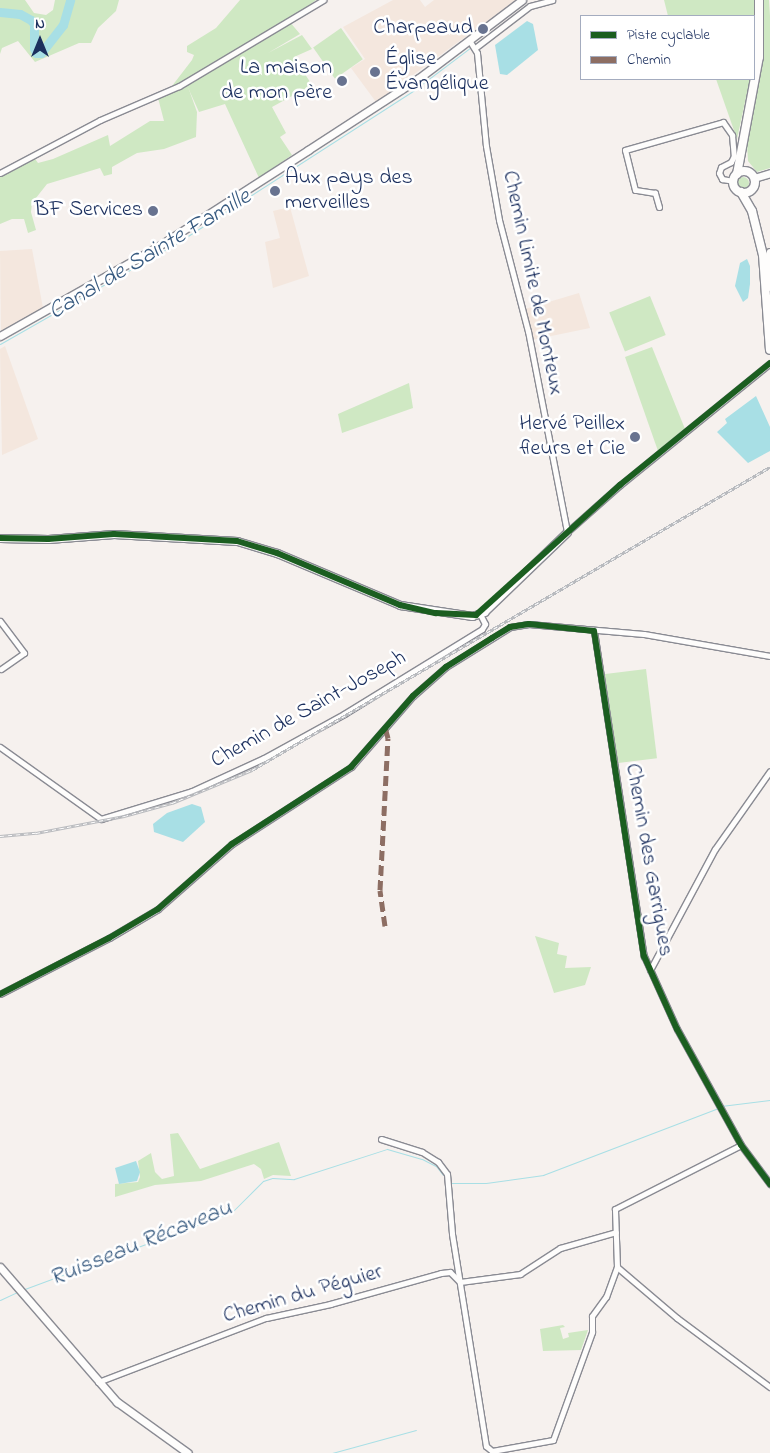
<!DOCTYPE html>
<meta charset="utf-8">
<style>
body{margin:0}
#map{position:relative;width:770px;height:1453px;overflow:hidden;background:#f6f1ee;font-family:"Indie Flower",sans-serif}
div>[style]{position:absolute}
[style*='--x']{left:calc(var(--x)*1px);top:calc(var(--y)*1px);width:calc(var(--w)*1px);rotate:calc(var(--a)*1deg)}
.built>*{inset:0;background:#f4e7de}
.green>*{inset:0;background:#cfe8c3;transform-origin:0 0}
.round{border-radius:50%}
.water>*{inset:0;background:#a8dfe5}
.stream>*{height:1px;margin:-0.5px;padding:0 0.5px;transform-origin:0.5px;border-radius:0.5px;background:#a8dfe5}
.river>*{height:9px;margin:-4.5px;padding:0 4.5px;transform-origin:4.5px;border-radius:4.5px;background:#a8dfe5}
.roads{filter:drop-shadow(1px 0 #8a8b93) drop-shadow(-1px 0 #8a8b93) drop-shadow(0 1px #8a8b93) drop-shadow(0 -1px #8a8b93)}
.street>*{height:5px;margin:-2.5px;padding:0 2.5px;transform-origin:2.5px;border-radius:2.5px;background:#fefdfc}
.secondary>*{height:7px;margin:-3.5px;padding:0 3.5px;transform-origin:3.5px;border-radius:3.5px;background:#fefdfc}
.primary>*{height:8px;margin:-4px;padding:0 4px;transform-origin:4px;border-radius:4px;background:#fefdfc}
.primary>.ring{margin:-4px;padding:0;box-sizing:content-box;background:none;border:8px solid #fefdfc;border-radius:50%}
.rail>*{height:3px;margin-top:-1.5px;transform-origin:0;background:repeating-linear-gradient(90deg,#fff 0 4px,#b8babe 0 8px);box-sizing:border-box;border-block:1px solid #b8babe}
.quiet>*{height:5px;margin-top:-2.5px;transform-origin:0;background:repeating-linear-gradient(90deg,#8d6e63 0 10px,transparent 0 15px)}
.cycleway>*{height:6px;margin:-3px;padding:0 3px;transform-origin:3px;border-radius:3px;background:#1b5e20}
.dots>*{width:14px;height:14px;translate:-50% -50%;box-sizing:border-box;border:2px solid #fff;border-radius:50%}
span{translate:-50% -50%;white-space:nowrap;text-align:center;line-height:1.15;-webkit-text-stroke:5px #fff;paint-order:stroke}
.poi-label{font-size:22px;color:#1b2f5e}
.right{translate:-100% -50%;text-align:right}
.left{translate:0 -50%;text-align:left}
.street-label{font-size:22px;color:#1b2f5e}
.water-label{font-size:24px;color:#36597f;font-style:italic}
.legend{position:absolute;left:580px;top:15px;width:175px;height:65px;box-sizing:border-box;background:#fff;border:1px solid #a4acbf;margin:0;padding:6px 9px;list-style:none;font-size:15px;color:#1b2f5e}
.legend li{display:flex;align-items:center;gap:10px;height:25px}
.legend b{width:25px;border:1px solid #a4acbf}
.north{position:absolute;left:15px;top:15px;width:50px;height:50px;-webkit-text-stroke:4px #fff;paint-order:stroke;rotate:0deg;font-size:14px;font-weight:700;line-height:20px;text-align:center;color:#1b2f5e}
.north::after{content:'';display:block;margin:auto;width:18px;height:22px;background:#1b2f5e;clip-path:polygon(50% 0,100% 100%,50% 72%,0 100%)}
</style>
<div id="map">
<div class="built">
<div style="clip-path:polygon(393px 0,420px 0,425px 7px,434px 0,516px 0,376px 102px,351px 68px,365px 59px,343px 27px)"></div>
<div style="clip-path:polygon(290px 207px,309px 276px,273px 288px,265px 242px,280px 238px,273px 211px)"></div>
<div style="clip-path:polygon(32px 249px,43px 308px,1px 332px,0 251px)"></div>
<div style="clip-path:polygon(579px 293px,590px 328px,532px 340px,525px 309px)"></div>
<div style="clip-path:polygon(5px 346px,38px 439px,2px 455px,0 349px)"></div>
</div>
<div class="green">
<div style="clip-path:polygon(0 0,25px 0,34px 13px,46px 15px,53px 10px,55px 0,119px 0,116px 11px,98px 28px,91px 43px,79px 43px,35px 62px,18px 41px,2px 48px,0 54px)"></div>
<div style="clip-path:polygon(240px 0,316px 0,289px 21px,300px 34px,268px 53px,302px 35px,312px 49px,294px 57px,312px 85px,272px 107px,286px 133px,280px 137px,292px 155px,259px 178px,225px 104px,199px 112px,185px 81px,172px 86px,192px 60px,194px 55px,187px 52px,187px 46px,216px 28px)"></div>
<div style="clip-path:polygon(664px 0,755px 0,754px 59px,754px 16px,668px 16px)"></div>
<div style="clip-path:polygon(763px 0,769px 0,770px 16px,770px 168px,757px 172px,748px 161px,747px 144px,763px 58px)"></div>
<div style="left:341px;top:28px;width:38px;height:34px;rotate:55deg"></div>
<div style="clip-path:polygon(716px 79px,750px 79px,737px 139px)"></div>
<div style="clip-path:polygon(187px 84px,197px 112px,196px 137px,164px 149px,137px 153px,112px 167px,112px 174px,104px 176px,100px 168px,47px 184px,32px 203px,31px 212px,36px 230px,28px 233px,24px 219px,12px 219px,0 224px,0 175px,33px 156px,38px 163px,53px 159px,108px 135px,110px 146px,150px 121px,164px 121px,158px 98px)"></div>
<div class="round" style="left:737px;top:177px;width:12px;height:12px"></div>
<div style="left:650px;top:296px;width:42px;height:44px;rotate:68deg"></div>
<div style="clip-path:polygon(652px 347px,685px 429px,658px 451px,625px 357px)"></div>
<div style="clip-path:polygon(409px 383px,413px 408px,342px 433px,338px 414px)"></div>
<div style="left:646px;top:669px;width:90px;height:43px;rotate:83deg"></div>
<div style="clip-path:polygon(535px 936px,559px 943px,557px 954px,567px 956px,565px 968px,591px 967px,585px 985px,554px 993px)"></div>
<div style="clip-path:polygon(178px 1133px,200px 1169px,279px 1142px,291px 1176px,273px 1175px,264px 1179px,261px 1169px,254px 1164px,201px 1181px,155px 1185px,115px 1197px,115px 1184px,138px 1182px,140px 1177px,138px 1161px,151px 1153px,155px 1172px,162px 1179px,174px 1176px,170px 1134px)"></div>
<div style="clip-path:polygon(563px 1325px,565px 1327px,560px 1328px,563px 1339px,569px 1337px,568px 1333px,588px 1330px,581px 1350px,543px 1351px,540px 1329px)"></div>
</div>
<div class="water">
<div style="clip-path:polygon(527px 21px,533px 24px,538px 50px,507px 75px,500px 74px,495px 45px)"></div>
<div style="clip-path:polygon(747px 259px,750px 266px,750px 284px,748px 298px,743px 302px,735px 286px,740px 263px)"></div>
<div style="clip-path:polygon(756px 396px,770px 427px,770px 451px,748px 463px,717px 432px,727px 423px,725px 419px)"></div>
<div style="clip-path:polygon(192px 804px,201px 807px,205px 822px,183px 842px,154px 832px,153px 824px,167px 813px)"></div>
<div style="clip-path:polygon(136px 1161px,140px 1172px,137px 1181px,119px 1184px,115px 1168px)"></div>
</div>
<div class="stream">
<div style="--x:486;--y:37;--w:53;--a:-38.2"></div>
<div style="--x:44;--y:307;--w:31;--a:-29"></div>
<div style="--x:0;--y:344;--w:204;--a:-29.7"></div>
<div style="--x:177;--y:243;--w:282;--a:-32.8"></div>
<div style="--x:414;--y:90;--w:70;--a:-36.9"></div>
<div style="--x:721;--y:1106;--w:49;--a:-7"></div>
<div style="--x:451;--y:1183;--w:35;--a:0"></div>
<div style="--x:486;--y:1183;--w:58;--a:-8"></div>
<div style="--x:543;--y:1175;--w:187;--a:-20.9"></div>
<div style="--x:22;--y:1290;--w:224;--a:-20.4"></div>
<div style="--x:232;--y:1212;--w:44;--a:-45"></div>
<div style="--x:263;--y:1181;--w:9;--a:-18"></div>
<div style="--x:272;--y:1178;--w:22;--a:3"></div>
<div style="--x:294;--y:1179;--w:98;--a:-17.9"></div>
<div style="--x:387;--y:1149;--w:36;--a:16"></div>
<div style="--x:422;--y:1159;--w:16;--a:27"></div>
<div style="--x:436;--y:1166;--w:11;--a:52"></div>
<div style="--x:0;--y:1300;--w:21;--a:-25"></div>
<div style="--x:332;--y:1453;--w:87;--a:-15.3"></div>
</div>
<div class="river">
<div style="--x:0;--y:12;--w:20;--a:6"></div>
<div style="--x:20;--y:14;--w:13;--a:29"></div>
<div style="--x:31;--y:20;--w:5;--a:53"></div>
<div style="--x:34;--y:24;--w:24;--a:90"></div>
<div style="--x:34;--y:48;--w:5;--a:68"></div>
<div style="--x:36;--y:53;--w:5;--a:0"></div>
<div style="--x:41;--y:53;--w:36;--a:-52"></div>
<div style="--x:63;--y:25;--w:26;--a:-74"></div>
</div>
<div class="roads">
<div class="street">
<div style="--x:469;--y:40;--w:15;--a:58"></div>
<div style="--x:477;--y:53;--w:93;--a:84.5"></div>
<div style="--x:486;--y:146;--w:75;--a:80"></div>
<div style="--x:499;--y:220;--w:115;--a:75.4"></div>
<div style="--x:528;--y:331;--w:205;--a:79"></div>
<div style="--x:567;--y:532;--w:71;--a:-41.6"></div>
<div style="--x:620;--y:485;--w:193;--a:-39.1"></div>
<div style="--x:475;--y:48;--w:69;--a:-37.4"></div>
<div style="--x:530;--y:6;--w:23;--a:-15"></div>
<div style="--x:0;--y:173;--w:113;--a:-27.9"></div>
<div style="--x:100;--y:120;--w:86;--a:-23.3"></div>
<div style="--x:179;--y:86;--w:168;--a:-30.8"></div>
<div style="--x:659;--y:207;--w:15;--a:-106"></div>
<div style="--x:655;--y:193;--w:20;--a:-171"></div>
<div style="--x:635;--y:190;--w:41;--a:-104"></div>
<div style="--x:625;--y:150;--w:102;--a:-15.9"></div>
<div style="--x:723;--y:122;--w:16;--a:55"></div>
<div style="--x:732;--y:135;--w:21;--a:85"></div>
<div style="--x:734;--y:156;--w:7;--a:117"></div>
<div style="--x:731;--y:162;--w:11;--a:153"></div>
<div style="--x:721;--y:167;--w:6;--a:108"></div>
<div style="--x:719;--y:173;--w:7;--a:63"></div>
<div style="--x:722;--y:179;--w:11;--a:10"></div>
<div style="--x:0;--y:621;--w:40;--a:53"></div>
<div style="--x:24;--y:653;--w:28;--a:145"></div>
<div style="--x:594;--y:631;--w:329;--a:81.3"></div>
<div style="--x:644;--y:956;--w:80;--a:65.7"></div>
<div style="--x:677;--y:1029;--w:132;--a:61.1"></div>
<div style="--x:741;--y:1145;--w:49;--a:53.4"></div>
<div style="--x:0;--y:747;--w:124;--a:35.5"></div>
<div style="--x:101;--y:819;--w:95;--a:-17.1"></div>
<div style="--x:192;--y:791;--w:79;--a:-24.6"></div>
<div style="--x:264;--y:758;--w:91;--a:-28.8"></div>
<div style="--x:344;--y:714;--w:162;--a:-31.6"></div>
<div style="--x:482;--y:629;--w:6;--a:-59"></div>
<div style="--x:485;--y:624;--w:11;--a:-117"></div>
<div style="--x:650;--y:970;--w:137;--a:-61.8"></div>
<div style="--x:715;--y:849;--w:95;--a:-54.8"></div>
<div style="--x:0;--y:994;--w:123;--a:-27.2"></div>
<div style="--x:109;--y:938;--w:57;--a:-30.6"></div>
<div style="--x:158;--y:909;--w:98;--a:-41.3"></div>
<div style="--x:232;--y:844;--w:142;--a:-32.9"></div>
<div style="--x:351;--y:767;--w:94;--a:-48.9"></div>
<div style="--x:413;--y:696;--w:44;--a:-41.3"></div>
<div style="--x:446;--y:667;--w:75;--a:-32"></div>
<div style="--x:510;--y:627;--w:19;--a:-9"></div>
<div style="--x:529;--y:624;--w:115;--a:5"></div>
<div style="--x:644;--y:634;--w:128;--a:9.9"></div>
<div style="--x:381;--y:1139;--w:43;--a:17.6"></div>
<div style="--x:422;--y:1152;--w:19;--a:32"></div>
<div style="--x:438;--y:1162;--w:15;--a:53"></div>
<div style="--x:447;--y:1174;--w:60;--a:85.2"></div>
<div style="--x:452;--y:1234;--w:215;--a:80.9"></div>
<div style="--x:486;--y:1446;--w:8;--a:40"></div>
<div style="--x:492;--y:1451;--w:62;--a:-10.2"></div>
<div style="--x:553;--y:1440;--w:115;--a:-70.1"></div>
<div style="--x:592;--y:1332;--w:16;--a:-90"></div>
<div style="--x:592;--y:1316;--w:24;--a:-54"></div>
<div style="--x:606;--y:1297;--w:32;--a:-70"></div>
<div style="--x:617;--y:1267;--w:58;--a:-92"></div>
<div style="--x:615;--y:1209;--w:141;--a:-26.9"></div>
<div style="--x:617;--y:1267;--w:79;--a:40.4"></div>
<div style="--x:677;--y:1318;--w:116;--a:36.6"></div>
<div style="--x:98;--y:1382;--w:180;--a:-20.9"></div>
<div style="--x:266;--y:1318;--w:66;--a:-12.3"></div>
<div style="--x:330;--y:1304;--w:115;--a:-15.6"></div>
<div style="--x:441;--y:1273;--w:9;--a:-6"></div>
<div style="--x:450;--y:1272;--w:14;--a:45"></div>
<div style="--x:460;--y:1282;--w:61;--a:-7.6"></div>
<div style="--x:520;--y:1274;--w:48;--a:-33"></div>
<div style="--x:560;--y:1248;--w:58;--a:-15.9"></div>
</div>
<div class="secondary">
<div style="--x:754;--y:178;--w:17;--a:-17"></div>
<div style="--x:768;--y:287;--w:35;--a:-87"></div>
<div style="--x:0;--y:336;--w:177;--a:-29.5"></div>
<div style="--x:154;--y:249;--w:183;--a:-32.7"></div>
<div style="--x:308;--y:150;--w:132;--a:-33"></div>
<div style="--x:419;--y:78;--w:129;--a:-37.1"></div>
<div style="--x:0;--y:538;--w:48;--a:1.2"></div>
<div style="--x:48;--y:539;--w:66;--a:-4.3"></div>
<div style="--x:114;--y:534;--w:123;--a:3.3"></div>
<div style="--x:237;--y:541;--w:42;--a:16.7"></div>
<div style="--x:277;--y:553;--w:134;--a:22.9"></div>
<div style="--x:400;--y:605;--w:73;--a:8.7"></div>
<div style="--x:472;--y:616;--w:13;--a:-18"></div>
<div style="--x:484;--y:612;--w:115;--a:-43.9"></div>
<div style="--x:0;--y:1267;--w:179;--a:49.1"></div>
<div style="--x:117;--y:1402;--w:87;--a:35.7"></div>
</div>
<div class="primary">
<div class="ring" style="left:733px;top:171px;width:14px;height:14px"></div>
<div style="--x:737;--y:174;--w:119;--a:-79.4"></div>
<div style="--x:759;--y:57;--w:57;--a:-90"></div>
<div style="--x:741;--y:192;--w:22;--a:60"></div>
<div style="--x:752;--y:211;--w:45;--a:76"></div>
<div style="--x:763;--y:255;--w:95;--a:85.8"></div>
</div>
</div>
<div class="rail">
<div style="--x:0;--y:836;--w:36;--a:-5"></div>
<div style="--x:36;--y:833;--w:90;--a:-10.9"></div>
<div style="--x:124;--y:816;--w:50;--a:-15.2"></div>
<div style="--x:172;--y:803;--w:87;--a:-22.4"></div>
<div style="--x:252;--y:770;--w:600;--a:-30.33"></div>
</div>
<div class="quiet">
<div style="--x:385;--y:926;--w:36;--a:-98"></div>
<div style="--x:380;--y:890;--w:152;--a:-87"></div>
<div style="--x:388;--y:738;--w:11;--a:-105"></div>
</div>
<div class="cycleway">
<div style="--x:0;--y:538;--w:48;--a:1.2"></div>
<div style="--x:48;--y:539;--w:66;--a:-4.3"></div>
<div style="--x:114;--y:534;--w:123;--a:3.3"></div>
<div style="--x:237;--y:541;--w:42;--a:16.7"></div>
<div style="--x:277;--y:553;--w:134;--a:22.9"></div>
<div style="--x:400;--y:605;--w:37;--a:13"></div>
<div style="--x:436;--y:613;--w:40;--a:2.9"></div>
<div style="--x:476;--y:615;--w:194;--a:-42.1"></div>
<div style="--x:620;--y:485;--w:193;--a:-39.1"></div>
<div style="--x:0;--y:994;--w:123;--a:-27.2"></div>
<div style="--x:109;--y:938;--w:57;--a:-30.6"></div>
<div style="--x:158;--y:909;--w:98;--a:-41.3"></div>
<div style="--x:232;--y:844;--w:142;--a:-32.9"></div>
<div style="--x:351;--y:767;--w:94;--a:-48.9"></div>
<div style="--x:413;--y:696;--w:44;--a:-41.3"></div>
<div style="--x:446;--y:667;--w:54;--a:-32.2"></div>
<div style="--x:492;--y:638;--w:21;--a:-31"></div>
<div style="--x:510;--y:627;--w:19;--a:-9"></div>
<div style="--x:529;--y:624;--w:65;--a:6.1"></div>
<div style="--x:594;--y:631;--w:329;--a:81.3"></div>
<div style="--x:644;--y:956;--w:80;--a:65.7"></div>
<div style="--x:677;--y:1029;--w:132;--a:61.1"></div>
<div style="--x:741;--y:1145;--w:49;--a:53.4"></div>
</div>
<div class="dots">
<div style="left:483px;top:29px;background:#687390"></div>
<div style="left:375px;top:72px;background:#687390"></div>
<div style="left:342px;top:81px;background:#687390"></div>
<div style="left:275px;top:191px;background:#687390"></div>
<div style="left:153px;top:211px;background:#687390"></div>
<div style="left:635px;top:437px;background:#687390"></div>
</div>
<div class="poi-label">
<span class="right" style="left:473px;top:29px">Charpeaud</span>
<span class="left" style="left:385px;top:72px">Église<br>Évangélique</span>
<span class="right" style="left:332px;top:81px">La maison<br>de mon père</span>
<span class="left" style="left:285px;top:191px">Aux pays des<br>merveilles</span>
<span class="right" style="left:143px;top:211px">BF Services</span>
<span class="right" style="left:625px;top:437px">Hervé Peillex<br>fleurs et Cie</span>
</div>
<div class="street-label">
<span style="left:532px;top:283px;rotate:78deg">Chemin Limite de Monteux</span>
<span style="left:309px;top:710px;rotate:-29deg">Chemin de Saint-Joseph</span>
<span style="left:648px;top:860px;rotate:80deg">Chemin des Garrigues</span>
<span style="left:303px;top:1295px;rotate:-16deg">Chemin du Péguier</span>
</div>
<div class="water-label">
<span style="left:150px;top:255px;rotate:-31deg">Canal de Sainte Famille</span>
<span style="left:141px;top:1244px;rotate:-22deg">Ruisseau Récaveau</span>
</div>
<ul class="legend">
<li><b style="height:6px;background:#1b5e20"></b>Piste cyclable</li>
<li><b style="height:6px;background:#8d6e63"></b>Chemin</li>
</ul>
<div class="north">N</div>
</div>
